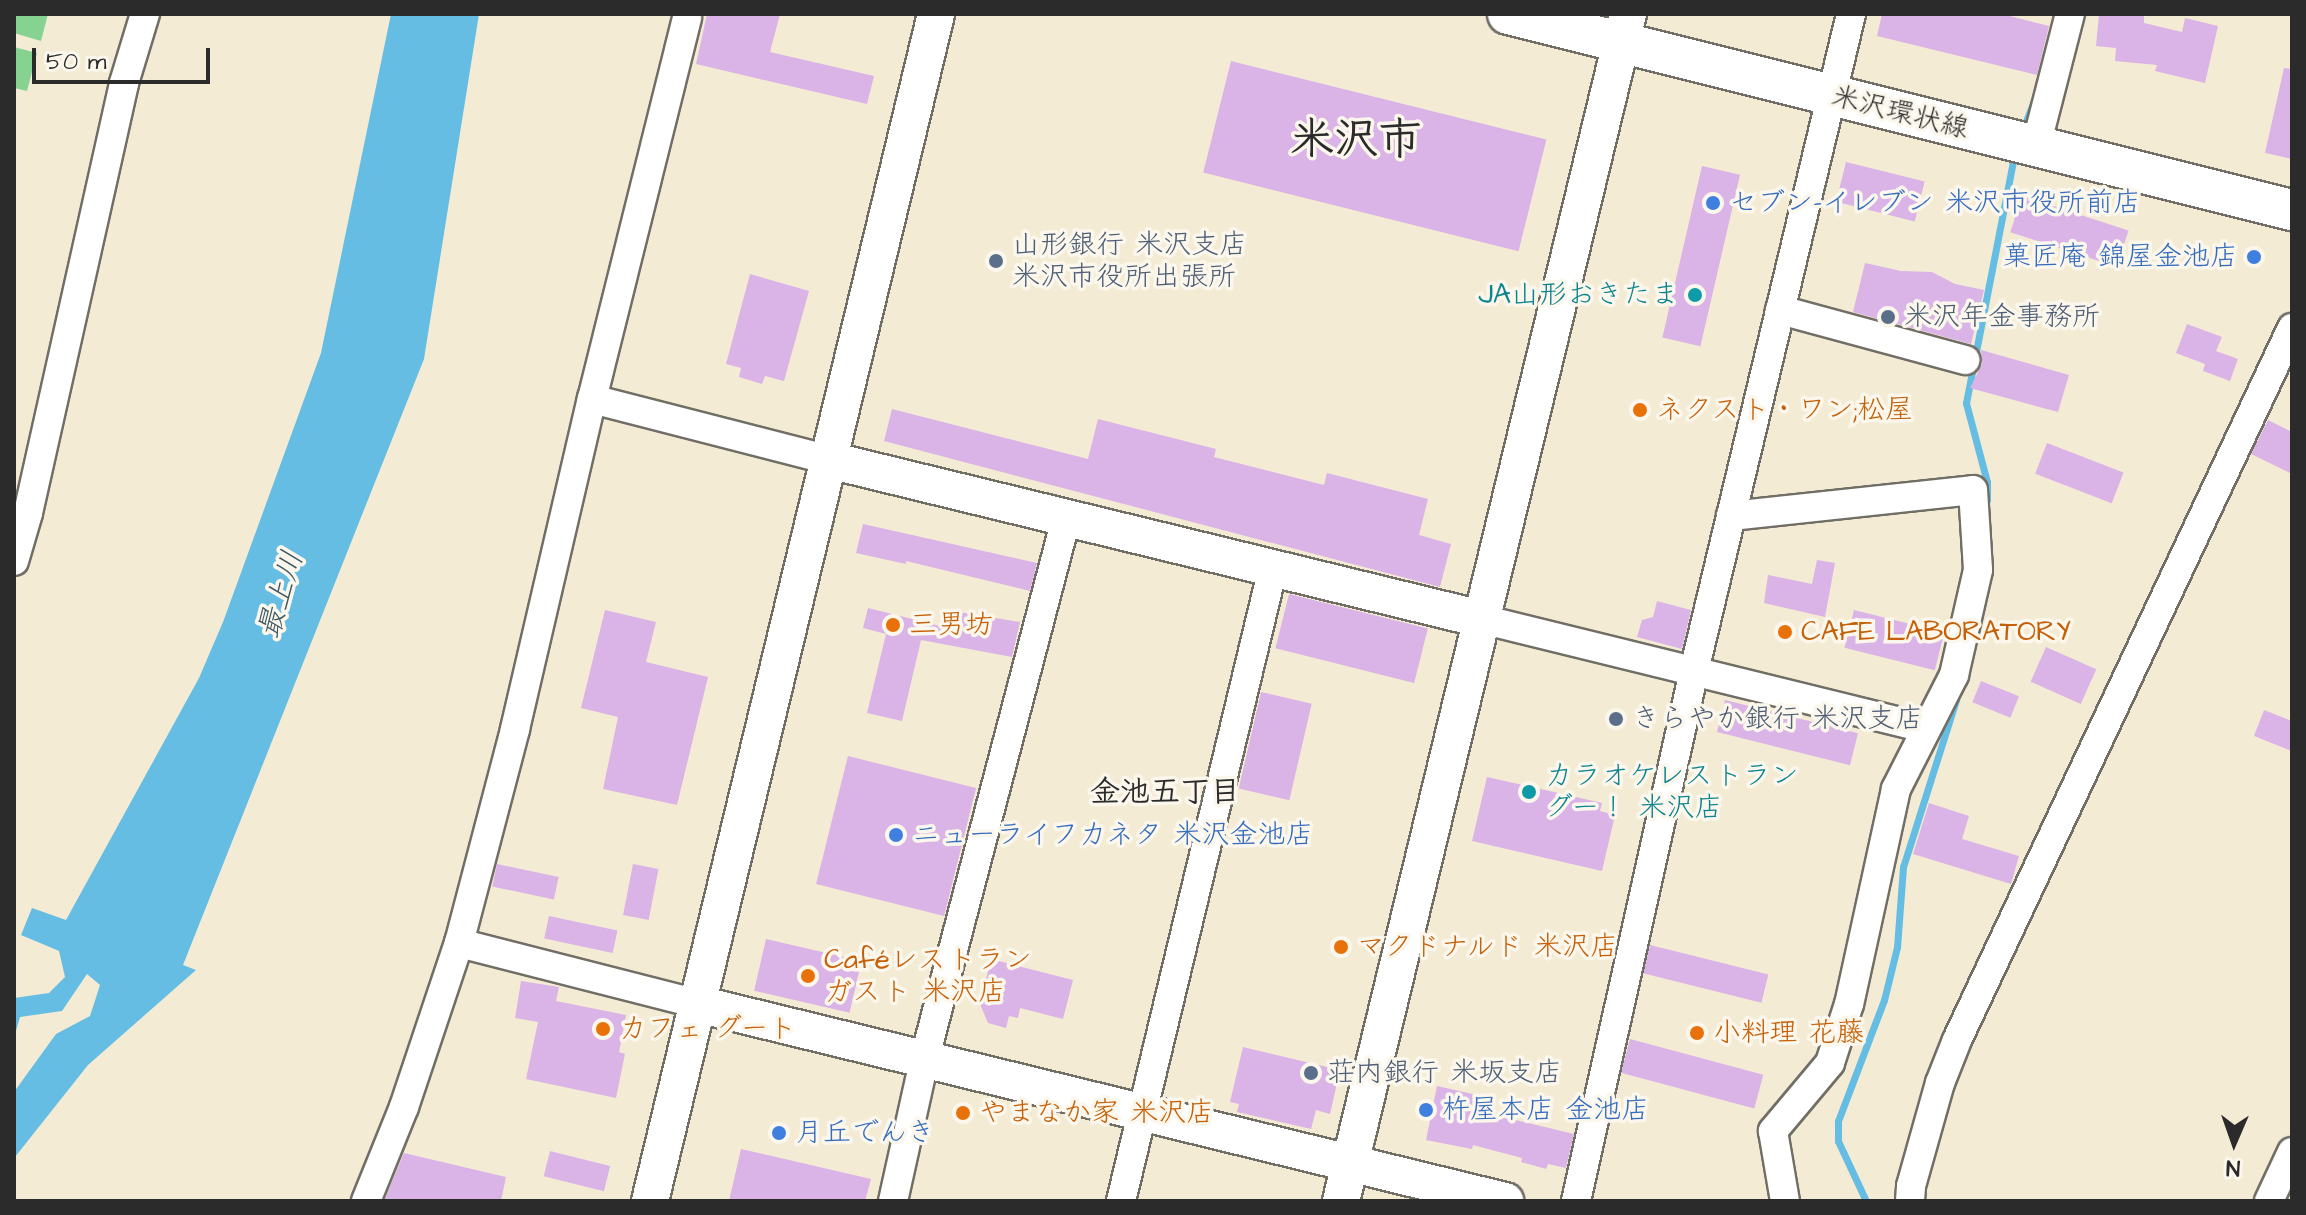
<!DOCTYPE html>
<meta charset="utf-8">
<style>
body{margin:0}
#map{position:relative;width:2306px;height:1215px;overflow:hidden;background:#f4ebd5;font-family:"Architects Daughter","Klee One",sans-serif}
div>[style]{position:absolute}
[style*='--x']{left:calc(var(--x)*1px);top:calc(var(--y)*1px);width:calc(var(--w)*1px);rotate:calc(var(--a)*1deg)}
.green>*{inset:0;background:#86d391}
.water>*{inset:0;background:#66bde3}
.stream>*{height:7px;margin:-3.5px;padding:0 3.5px;transform-origin:3.5px;border-radius:3.5px;background:#66bde3}
.building>*{inset:0;background:#dab3e7;transform-origin:0 0}
.roads{filter:drop-shadow(2px 0 #716e66) drop-shadow(-2px 0 #716e66) drop-shadow(0 2px #716e66) drop-shadow(0 -2px #716e66)}
.minor>*{height:28px;margin:-14px;padding:0 14px;transform-origin:14px;border-radius:14px;background:#fff}
.tertiary>*{height:36px;margin:-18px;padding:0 18px;transform-origin:18px;border-radius:18px;background:#fff}
.secondary>*{height:40px;margin:-20px;padding:0 20px;transform-origin:20px;border-radius:20px;background:#fff}
.dots>*{width:22px;height:22px;translate:-50% -50%;box-sizing:border-box;border:4px solid #fbf7ec;border-radius:50%}
span{translate:-50% -50%;white-space:nowrap;text-align:center;line-height:1.15;-webkit-text-stroke:7px #fbf7ec;paint-order:stroke}
.street-label{font-size:28px;color:#2b2b2b}
.shop-label{font-size:28px;color:#366cbe}
.left{translate:0 -50%;text-align:left}
.right{translate:-100% -50%;text-align:right}
.service-label{font-size:28px;color:#4e5e75}
.culture-label{font-size:28px;color:#0d838f}
.food-label{font-size:28px;color:#c56008}
.water-label{font-size:30px;color:#3d5762;font-style:italic}
.neighbourhood-label{font-size:30px;color:#2b2b2b;font-weight:700}
.town-label{font-size:44px;color:#2b2b2b;font-weight:700}
.frame{position:absolute;inset:0;border:16px solid #2b2b2b;pointer-events:none}
.north{position:absolute;left:2194px;top:1103px;width:80px;height:80px;-webkit-text-stroke:6px #fbf7ec;paint-order:stroke;rotate:182deg;font-size:22px;font-weight:700;line-height:32px;text-align:center;color:#2b2b2b}
.north::after{content:'';display:block;margin:auto;width:28px;height:36px;background:#2b2b2b;clip-path:polygon(50% 0,100% 100%,50% 72%,0 100%)}
.scale{position:absolute;left:32px;top:48px;width:178px;height:36px;box-sizing:border-box;border:4px solid #2b2b2b;border-top:0;padding-left:10px;font-size:24px;line-height:28px;white-space:nowrap;color:#2b2b2b;-webkit-text-stroke:6px #fbf7ec;paint-order:stroke}
</style>
<div id="map">
<div class="green">
<div style="clip-path:polygon(14px 14px,48px 14px,41px 41px,14px 33px)"></div>
<div style="clip-path:polygon(14px 47px,37px 53px,27px 91px,14px 88px)"></div>
</div>
<div class="water">
<div style="clip-path:polygon(391px 14px,479px 14px,424px 359px,183px 965px,196px 970px,88px 1065px,15px 1157px,14px 1167px,14px 1092px,56px 1034px,90px 1016px,100px 985px,87px 974px,62px 1011px,20px 1017px,14px 1038px,14px 998px,49px 993px,65px 977px,59px 951px,21px 935px,32px 908px,66px 920px,199px 678px,223px 622px,321px 353px)"></div>
</div>
<div class="stream">
<div style="--x:2023;--y:129;--w:31;--a:-69"></div>
<div style="--x:1987;--y:500;--w:18;--a:-90"></div>
<div style="--x:1987;--y:482;--w:82;--a:-104.9"></div>
<div style="--x:1966;--y:403;--w:256;--a:-79"></div>
<div style="--x:1866;--y:1201;--w:66;--a:-115"></div>
<div style="--x:1838;--y:1141;--w:20;--a:-90"></div>
<div style="--x:1838;--y:1121;--w:129;--a:-69.2"></div>
<div style="--x:1884;--y:1000;--w:55;--a:-76.2"></div>
<div style="--x:1897;--y:947;--w:80;--a:-85.7"></div>
<div style="--x:1903;--y:867;--w:175;--a:-72.4"></div>
</div>
<div class="building">
<div style="clip-path:polygon(707px 14px,780px 14px,770px 52px,874px 76px,867px 104px,696px 64px)"></div>
<div style="clip-path:polygon(1882px 14px,2002px 14px,2049px 26px,2037px 75px,1877px 36px)"></div>
<div style="clip-path:polygon(2099px 14px,2144px 16px,2144px 23px,2182px 32px,2185px 18px,2218px 26px,2205px 83px,2155px 71px,2157px 65px,2115px 61px,2116px 48px,2096px 46px)"></div>
<div style="left:1231px;top:61px;width:325px;height:115px;rotate:14deg"></div>
<div style="clip-path:polygon(2284px 68px,2292px 69px,2292px 159px,2265px 153px)"></div>
<div style="left:1846px;top:162px;width:81px;height:41px;rotate:14deg"></div>
<div style="left:1702px;top:166px;width:39px;height:176px;rotate:13deg"></div>
<div style="left:2022px;top:196px;width:112px;height:38px;rotate:18deg"></div>
<div style="clip-path:polygon(1865px 263px,1901px 271px,1932px 272px,1955px 284px,1984px 290px,1971px 344px,1853px 312px)"></div>
<div style="clip-path:polygon(750px 274px,809px 291px,784px 381px,765px 376px,762px 384px,739px 377px,741px 368px,726px 364px)"></div>
<div style="clip-path:polygon(2187px 324px,2222px 337px,2216px 351px,2238px 359px,2230px 381px,2203px 371px,2205px 364px,2176px 353px)"></div>
<div style="clip-path:polygon(1981px 350px,2069px 375px,2058px 412px,1970px 388px,1982px 364px)"></div>
<div style="clip-path:polygon(892px 409px,1088px 459px,1098px 419px,1216px 449px,1214px 457px,1324px 485px,1327px 473px,1428px 499px,1419px 535px,1451px 544px,1440px 587px,884px 441px)"></div>
<div style="clip-path:polygon(2268px 420px,2292px 432px,2292px 474px,2251px 454px)"></div>
<div style="left:2047px;top:443px;width:82px;height:33px;rotate:21deg"></div>
<div style="clip-path:polygon(863px 524px,1037px 563px,1030px 591px,906px 561px,906px 564px,856px 553px)"></div>
<div style="clip-path:polygon(1817px 560px,1835px 563px,1825px 617px,1764px 603px,1768px 575px,1812px 584px)"></div>
<div style="left:1289px;top:594px;width:143px;height:56px;rotate:14deg"></div>
<div style="clip-path:polygon(1657px 601px,1691px 610px,1682px 649px,1637px 637px,1642px 620px,1653px 617px)"></div>
<div style="clip-path:polygon(868px 608px,956px 630px,959px 612px,1020px 622px,1012px 657px,921px 640px,902px 721px,867px 713px,886px 634px,863px 628px)"></div>
<div style="clip-path:polygon(605px 610px,656px 622px,646px 662px,708px 677px,677px 805px,603px 789px,618px 717px,581px 708px)"></div>
<div style="left:1854px;top:610px;width:93px;height:39px;rotate:14deg"></div>
<div style="left:2046px;top:647px;width:55px;height:38px;rotate:24deg"></div>
<div style="left:1981px;top:681px;width:41px;height:23px;rotate:22deg"></div>
<div style="left:1261px;top:692px;width:52px;height:99px;rotate:13deg"></div>
<div style="left:1725px;top:700px;width:137px;height:33px;rotate:14deg"></div>
<div style="clip-path:polygon(2264px 710px,2292px 721px,2292px 751px,2254px 736px)"></div>
<div style="left:848px;top:756px;width:132px;height:132px;rotate:14deg"></div>
<div style="clip-path:polygon(1487px 777px,1602px 803px,1600px 811px,1615px 815px,1602px 871px,1472px 841px)"></div>
<div style="clip-path:polygon(1929px 803px,1969px 816px,1962px 839px,2019px 856px,2011px 884px,1913px 854px)"></div>
<div style="left:497px;top:864px;width:63px;height:23px;rotate:12deg"></div>
<div style="left:633px;top:864px;width:26px;height:52px;rotate:11deg"></div>
<div style="left:549px;top:916px;width:70px;height:23px;rotate:12deg"></div>
<div style="left:766px;top:939px;width:98px;height:53px;rotate:13deg"></div>
<div style="left:1650px;top:945px;width:122px;height:29px;rotate:14deg"></div>
<div style="clip-path:polygon(991px 959px,1073px 980px,1063px 1019px,1020px 1008px,1018px 1018px,1009px 1016px,1006px 1028px,988px 1023px,980px 1004px)"></div>
<div style="clip-path:polygon(521px 981px,559px 987px,556px 1001px,626px 1015px,619px 1052px,625px 1054px,616px 1098px,526px 1079px,538px 1022px,515px 1018px)"></div>
<div style="left:1630px;top:1039px;width:138px;height:35px;rotate:15deg"></div>
<div style="clip-path:polygon(1243px 1047px,1340px 1070px,1330px 1114px,1316px 1110px,1311px 1129px,1237px 1112px,1239px 1104px,1230px 1102px)"></div>
<div style="clip-path:polygon(1437px 1086px,1477px 1095px,1474px 1110px,1574px 1134px,1566px 1168px,1548px 1164px,1546px 1169px,1521px 1162px,1522px 1158px,1473px 1145px,1472px 1149px,1426px 1140px)"></div>
<div style="clip-path:polygon(741px 1149px,871px 1179px,865px 1201px,729px 1201px)"></div>
<div style="left:550px;top:1151px;width:62px;height:26px;rotate:14deg"></div>
<div style="clip-path:polygon(404px 1153px,506px 1177px,501px 1201px,384px 1201px)"></div>
</div>
<div class="roads">
<div class="minor">
<div style="--x:2036;--y:146;--w:136;--a:-75.6"></div>
<div style="--x:1780;--y:310;--w:192;--a:15.1"></div>
<div style="--x:592;--y:399;--w:245;--a:14.4"></div>
<div style="--x:1731;--y:516;--w:243;--a:-6.1"></div>
<div style="--x:1973;--y:490;--w:80;--a:86.4"></div>
<div style="--x:1978;--y:570;--w:108;--a:102.9"></div>
<div style="--x:1954;--y:675;--w:128;--a:117"></div>
<div style="--x:1896;--y:789;--w:220;--a:102.3"></div>
<div style="--x:1849;--y:1004;--w:62;--a:107.9"></div>
<div style="--x:1830;--y:1063;--w:89;--a:130"></div>
<div style="--x:1773;--y:1131;--w:71;--a:80.3"></div>
<div style="--x:14;--y:561;--w:50;--a:-73.7"></div>
<div style="--x:28;--y:513;--w:441;--a:-77.4"></div>
<div style="--x:124;--y:83;--w:72;--a:-73.1"></div>
<div style="--x:1481;--y:619;--w:458;--a:13.8"></div>
<div style="--x:459;--y:943;--w:247;--a:14.3"></div>
<div style="--x:366;--y:1201;--w:101;--a:-68"></div>
<div style="--x:404;--y:1107;--w:173;--a:-71.5"></div>
<div style="--x:459;--y:943;--w:221;--a:-75.3"></div>
<div style="--x:515;--y:729;--w:339;--a:-76.9"></div>
<div style="--x:592;--y:399;--w:393;--a:-76"></div>
<div style="--x:893;--y:1201;--w:148;--a:-77.5"></div>
<div style="--x:925;--y:1057;--w:556;--a:-75.31"></div>
<div style="--x:1121;--y:1201;--w:651;--a:-76.5"></div>
<div style="--x:1576;--y:1201;--w:543;--a:-77.45"></div>
<div style="--x:1694;--y:671;--w:675;--a:-76.56"></div>
<div style="--x:1910;--y:1201;--w:15;--a:-86"></div>
<div style="--x:1911;--y:1186;--w:107;--a:-74.3"></div>
<div style="--x:1940;--y:1083;--w:46;--a:-68.4"></div>
<div style="--x:1957;--y:1040;--w:787;--a:-64.8"></div>
<div style="--x:2269;--y:1201;--w:54;--a:-64.9"></div>
</div>
<div class="tertiary">
<div style="--x:829;--y:460;--w:671;--a:13.7"></div>
<div style="--x:698;--y:1004;--w:831;--a:13.72"></div>
<div style="--x:650;--y:1201;--w:1221;--a:-76.45"></div>
<div style="--x:1341;--y:1201;--w:1221;--a:-76.41"></div>
</div>
<div class="secondary">
<div style="--x:1508;--y:14;--w:808;--a:14.04"></div>
</div>
</div>
<div class="dots">
<div style="left:1713px;top:203px;background:#3f7fe0"></div>
<div style="left:2254px;top:257px;background:#3f7fe0"></div>
<div style="left:996px;top:261px;background:#5c6f8a"></div>
<div style="left:1695px;top:295px;background:#0f9aa8"></div>
<div style="left:1888px;top:317px;background:#5c6f8a"></div>
<div style="left:1640px;top:410px;background:#e8710a"></div>
<div style="left:893px;top:625px;background:#e8710a"></div>
<div style="left:1785px;top:632px;background:#e8710a"></div>
<div style="left:1616px;top:719px;background:#5c6f8a"></div>
<div style="left:1529px;top:792px;background:#0f9aa8"></div>
<div style="left:896px;top:835px;background:#3f7fe0"></div>
<div style="left:1341px;top:947px;background:#e8710a"></div>
<div style="left:808px;top:976px;background:#e8710a"></div>
<div style="left:603px;top:1029px;background:#e8710a"></div>
<div style="left:1697px;top:1033px;background:#e8710a"></div>
<div style="left:1311px;top:1073px;background:#5c6f8a"></div>
<div style="left:1426px;top:1110px;background:#3f7fe0"></div>
<div style="left:963px;top:1113px;background:#e8710a"></div>
<div style="left:779px;top:1133px;background:#3f7fe0"></div>
</div>
<div class="street-label">
<span style="left:1900px;top:113px;rotate:14deg">米沢環状線</span>
</div>
<div class="shop-label">
<span class="left" style="left:1729px;top:203px">セブン-イレブン 米沢市役所前店</span>
<span class="right" style="left:2238px;top:257px">菓匠庵 錦屋金池店</span>
<span class="left" style="left:912px;top:835px">ニューライフカネタ 米沢金池店</span>
<span class="left" style="left:1442px;top:1110px">杵屋本店 金池店</span>
<span class="left" style="left:795px;top:1133px">月丘でんき</span>
</div>
<div class="service-label">
<span class="left" style="left:1012px;top:261px">山形銀行 米沢支店<br>米沢市役所出張所</span>
<span class="left" style="left:1904px;top:317px">米沢年金事務所</span>
<span class="left" style="left:1632px;top:719px">きらやか銀行 米沢支店</span>
<span class="left" style="left:1327px;top:1073px">荘内銀行 米坂支店</span>
</div>
<div class="culture-label">
<span class="right" style="left:1679px;top:295px">JA山形おきたま</span>
<span class="left" style="left:1545px;top:792px">カラオケレストラン<br>グー！ 米沢店</span>
</div>
<div class="food-label">
<span class="left" style="left:1656px;top:410px">ネクスト・ワン;松屋</span>
<span class="left" style="left:909px;top:625px">三男坊</span>
<span class="left" style="left:1801px;top:632px">CAFE LABORATORY</span>
<span class="left" style="left:1357px;top:947px">マクドナルド 米沢店</span>
<span class="left" style="left:824px;top:976px">Caféレストラン<br>ガスト 米沢店</span>
<span class="left" style="left:619px;top:1029px">カフェ グート</span>
<span class="left" style="left:1713px;top:1033px">小料理 花藤</span>
<span class="left" style="left:979px;top:1113px">やまなか家 米沢店</span>
</div>
<div class="water-label">
<span style="left:281px;top:595px;rotate:-73deg">最上川</span>
</div>
<div class="neighbourhood-label">
<span style="left:1165px;top:792px">金池五丁目</span>
</div>
<div class="town-label">
<span style="left:1356px;top:141px">米沢市</span>
</div>
<div class="frame"></div>
<div class="north">N</div>
<div class="scale">50 m</div>
</div>
